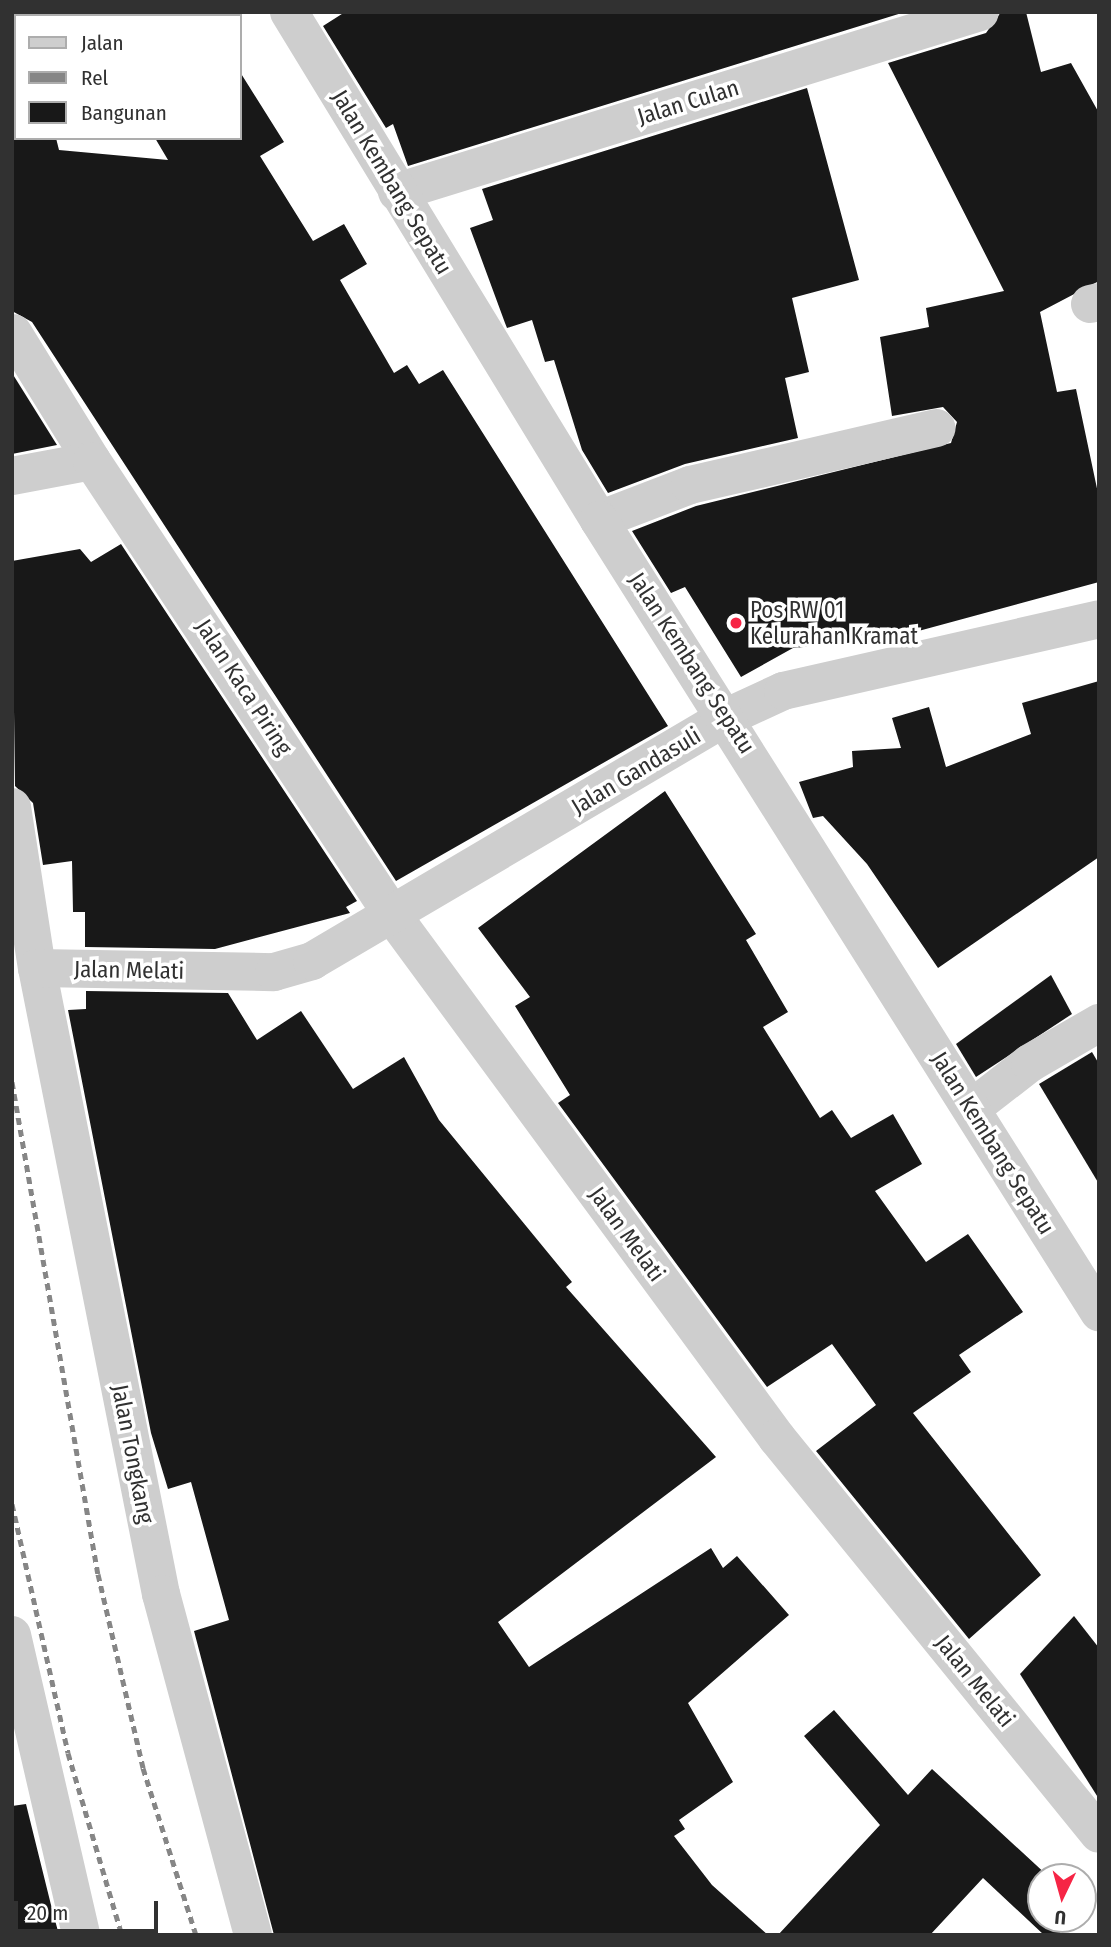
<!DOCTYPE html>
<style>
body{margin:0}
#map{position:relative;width:1111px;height:1947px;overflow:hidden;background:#fff;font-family:"Fira Sans Condensed",sans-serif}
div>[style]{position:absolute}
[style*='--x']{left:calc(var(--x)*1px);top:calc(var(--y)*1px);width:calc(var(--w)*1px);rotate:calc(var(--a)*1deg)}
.building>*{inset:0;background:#181818}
.minor>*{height:38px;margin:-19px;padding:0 19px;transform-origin:19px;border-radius:19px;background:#cecece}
.tertiary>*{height:38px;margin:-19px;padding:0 19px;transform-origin:19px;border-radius:19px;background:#cecece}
.rail>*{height:5px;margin-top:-2.5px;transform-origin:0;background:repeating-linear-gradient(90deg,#868686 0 7px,transparent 0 12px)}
.dots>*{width:19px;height:19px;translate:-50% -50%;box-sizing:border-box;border:4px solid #fff;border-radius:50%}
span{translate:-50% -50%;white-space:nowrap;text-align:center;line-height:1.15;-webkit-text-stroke:7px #fff;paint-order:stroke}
.street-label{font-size:23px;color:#313131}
.poi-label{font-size:23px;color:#313131}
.left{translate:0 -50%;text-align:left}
.frame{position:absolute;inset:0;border:14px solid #313131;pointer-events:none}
.legend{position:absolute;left:14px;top:14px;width:228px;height:126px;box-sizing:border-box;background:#fff;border:2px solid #adadad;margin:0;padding:9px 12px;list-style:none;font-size:21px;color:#313131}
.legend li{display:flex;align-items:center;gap:14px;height:35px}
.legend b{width:35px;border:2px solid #adadad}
.north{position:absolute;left:1027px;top:1863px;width:70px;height:70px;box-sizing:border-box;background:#fff;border:2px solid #adadad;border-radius:50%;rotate:185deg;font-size:19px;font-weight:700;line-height:28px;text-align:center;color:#313131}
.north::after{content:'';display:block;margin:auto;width:24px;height:32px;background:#f62545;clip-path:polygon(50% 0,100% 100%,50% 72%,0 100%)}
.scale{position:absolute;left:14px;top:1901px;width:144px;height:32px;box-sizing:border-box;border:4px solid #313131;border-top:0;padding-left:9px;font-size:21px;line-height:24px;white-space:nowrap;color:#313131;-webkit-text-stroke:5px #fff;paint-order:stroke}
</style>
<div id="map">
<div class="building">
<div style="clip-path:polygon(345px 12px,905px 12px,408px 166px,393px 124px,386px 128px,323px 26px)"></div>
<div style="clip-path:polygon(1001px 12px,1026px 12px,1041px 72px,1071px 63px,1099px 113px,1099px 281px,1040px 312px,1057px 392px,1076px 389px,1099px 498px,1099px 582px,889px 639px,793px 648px,741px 677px,685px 587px,671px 593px,632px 531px,696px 506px,951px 443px,957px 422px,943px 407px,892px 416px,880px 337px,929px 327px,926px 308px,1004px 291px,888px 63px,986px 33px)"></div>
<div style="clip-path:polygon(240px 72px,284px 142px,260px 156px,313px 241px,344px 224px,367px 264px,340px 280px,394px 373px,407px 365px,419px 384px,443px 370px,668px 726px,396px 881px,32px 322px,12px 311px,12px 138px,56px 138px,59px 150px,168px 160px,155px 138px,240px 138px)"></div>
<div style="clip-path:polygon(807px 88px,859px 280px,792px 298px,809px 372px,785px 378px,798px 438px,685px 464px,608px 493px,582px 450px,554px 360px,545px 362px,532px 320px,507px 328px,505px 323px,470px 228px,493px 220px,482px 189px)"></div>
<div style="clip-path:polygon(12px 373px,57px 445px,12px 454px)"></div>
<div style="clip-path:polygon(121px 544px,357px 901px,346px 907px,350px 913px,215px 949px,85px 947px,85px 912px,73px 912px,72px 861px,43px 865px,33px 803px,15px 786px,12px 561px,80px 549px,91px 562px)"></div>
<div style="clip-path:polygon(1099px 681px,1099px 857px,938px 968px,867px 864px,823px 816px,813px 818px,799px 782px,853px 767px,852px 751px,901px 748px,892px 718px,929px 707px,946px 767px,1031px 734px,1022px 703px)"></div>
<div style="clip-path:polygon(665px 791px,756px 934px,746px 940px,788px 1012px,763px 1027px,820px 1118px,832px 1110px,851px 1138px,893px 1114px,922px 1164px,875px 1191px,926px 1262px,968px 1234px,1023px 1312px,959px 1355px,971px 1372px,913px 1413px,1041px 1575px,969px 1639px,816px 1451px,876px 1405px,832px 1344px,767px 1387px,558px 1103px,570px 1095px,515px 1006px,530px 997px,478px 928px)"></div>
<div style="clip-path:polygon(1051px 975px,1072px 1014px,976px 1077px,956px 1044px)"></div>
<div style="clip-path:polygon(86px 991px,228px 993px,257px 1040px,301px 1011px,353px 1089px,404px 1057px,439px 1120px,572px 1282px,566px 1287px,716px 1457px,498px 1622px,529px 1667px,711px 1548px,723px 1568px,737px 1556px,789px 1615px,688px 1703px,733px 1782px,679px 1820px,685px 1829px,674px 1836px,712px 1885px,768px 1935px,274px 1935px,194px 1631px,229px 1620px,191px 1482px,168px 1489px,151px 1433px,68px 1010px,86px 1009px)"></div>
<div style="clip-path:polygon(1092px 1052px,1099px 1064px,1099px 1184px,1039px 1084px)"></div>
<div style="clip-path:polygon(1074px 1616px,1099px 1648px,1099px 1799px,1020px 1674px)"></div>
<div style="clip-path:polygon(834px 1710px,908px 1795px,932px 1769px,1049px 1877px,1041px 1877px,1041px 1919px,1073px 1919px,1058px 1935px,1044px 1935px,983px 1878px,930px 1935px,778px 1935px,880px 1825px,804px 1736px)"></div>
<div style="clip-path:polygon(26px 1804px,52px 1909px,59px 1935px,12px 1935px,12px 1806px)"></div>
</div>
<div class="minor">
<div style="--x:397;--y:192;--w:610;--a:-17.16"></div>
<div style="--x:1090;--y:304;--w:9;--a:-13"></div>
<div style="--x:13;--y:333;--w:150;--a:58.3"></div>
<div style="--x:12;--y:476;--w:81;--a:-10.6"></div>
<div style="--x:92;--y:461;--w:546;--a:56.51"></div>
<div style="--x:393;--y:916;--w:648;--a:53.66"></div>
<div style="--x:777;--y:1438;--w:510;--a:50.88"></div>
<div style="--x:599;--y:520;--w:97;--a:-21"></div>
<div style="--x:690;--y:485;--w:253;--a:-13"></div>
<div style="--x:12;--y:807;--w:163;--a:81.2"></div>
<div style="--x:37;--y:968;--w:638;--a:78.8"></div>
<div style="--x:161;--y:1594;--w:353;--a:74.9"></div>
<div style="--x:37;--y:968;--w:237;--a:1"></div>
<div style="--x:274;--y:972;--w:40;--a:-16"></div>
<div style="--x:312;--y:961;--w:481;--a:-30.5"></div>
<div style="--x:727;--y:717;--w:62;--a:-24.9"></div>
<div style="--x:783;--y:691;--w:324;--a:-12.8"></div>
<div style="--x:972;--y:1108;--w:73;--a:-37.8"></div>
<div style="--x:1030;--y:1063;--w:80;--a:-30.1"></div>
<div style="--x:12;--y:1635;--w:308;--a:77"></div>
</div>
<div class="tertiary">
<div style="--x:289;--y:12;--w:595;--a:58.61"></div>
<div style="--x:599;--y:520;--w:937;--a:57.74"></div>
</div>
<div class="rail">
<div style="--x:12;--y:1082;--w:499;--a:80.1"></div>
<div style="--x:98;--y:1574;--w:199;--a:76.9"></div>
<div style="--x:143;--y:1768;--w:175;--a:72.4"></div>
<div style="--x:12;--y:1504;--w:255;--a:77.3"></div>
<div style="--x:68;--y:1753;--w:190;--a:73.5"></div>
</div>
<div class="dots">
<div style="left:736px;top:623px;background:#f62545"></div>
</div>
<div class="street-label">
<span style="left:688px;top:102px;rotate:-17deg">Jalan Culan</span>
<span style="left:392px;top:182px;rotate:59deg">Jalan Kembang Sepatu</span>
<span style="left:692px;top:663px;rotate:57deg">Jalan Kembang Sepatu</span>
<span style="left:244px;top:687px;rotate:57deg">Jalan Kaca Piring</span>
<span style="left:636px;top:771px;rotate:-31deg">Jalan Gandasuli</span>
<span style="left:129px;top:970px;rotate:1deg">Jalan Melati</span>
<span style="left:993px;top:1143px;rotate:58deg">Jalan Kembang Sepatu</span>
<span style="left:627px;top:1234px;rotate:54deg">Jalan Melati</span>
<span style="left:133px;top:1454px;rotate:79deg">Jalan Tongkang</span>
<span style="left:975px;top:1681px;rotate:51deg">Jalan Melati</span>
</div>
<div class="poi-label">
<span class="left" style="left:750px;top:623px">Pos RW 01<br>Kelurahan Kramat</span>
</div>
<div class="frame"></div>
<ul class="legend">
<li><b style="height:9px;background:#cecece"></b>Jalan</li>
<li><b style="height:9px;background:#868686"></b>Rel</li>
<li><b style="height:19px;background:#181818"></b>Bangunan</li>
</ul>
<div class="north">U</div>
<div class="scale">20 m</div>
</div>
